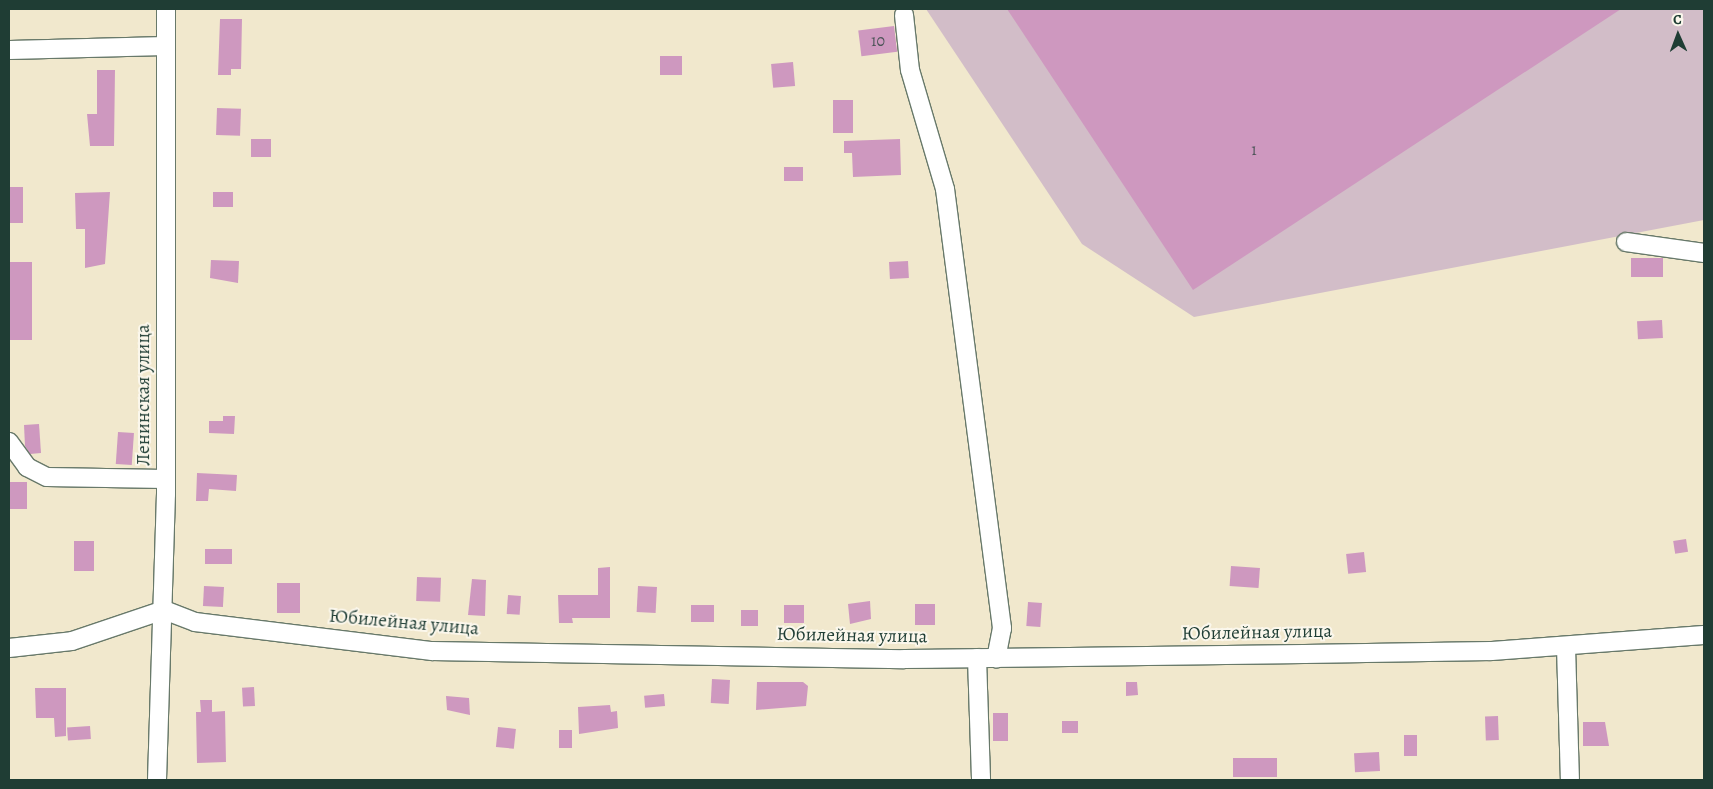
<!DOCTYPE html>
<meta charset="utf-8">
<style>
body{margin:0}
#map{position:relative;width:1713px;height:789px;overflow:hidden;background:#f1e8cd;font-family:Alegreya,serif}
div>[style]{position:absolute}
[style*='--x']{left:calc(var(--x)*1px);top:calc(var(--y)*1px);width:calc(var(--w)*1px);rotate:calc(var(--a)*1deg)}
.industrial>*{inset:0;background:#d2bdc8}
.building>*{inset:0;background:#ce98bf;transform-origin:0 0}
.roads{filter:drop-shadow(1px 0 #68796a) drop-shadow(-1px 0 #68796a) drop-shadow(0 1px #68796a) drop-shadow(0 -1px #68796a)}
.minor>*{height:18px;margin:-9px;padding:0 9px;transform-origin:9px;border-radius:9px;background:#fff}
span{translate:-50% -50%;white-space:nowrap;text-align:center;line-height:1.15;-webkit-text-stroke:4px #fbf7ec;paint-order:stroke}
.number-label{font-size:16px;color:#4b5457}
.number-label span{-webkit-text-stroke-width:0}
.street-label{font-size:19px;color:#1f3d34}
.frame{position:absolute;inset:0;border:10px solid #1f3d34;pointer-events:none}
.north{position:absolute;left:1653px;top:10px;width:50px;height:50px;-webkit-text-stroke:4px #fbf7ec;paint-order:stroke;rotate:358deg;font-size:14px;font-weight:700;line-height:20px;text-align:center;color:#1f3d34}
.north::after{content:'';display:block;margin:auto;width:18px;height:22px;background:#1f3d34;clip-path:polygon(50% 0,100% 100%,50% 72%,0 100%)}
</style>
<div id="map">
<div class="industrial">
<div style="clip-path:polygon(926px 9px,1704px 9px,1704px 220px,1194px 317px,1082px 244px)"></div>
</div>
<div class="building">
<div style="clip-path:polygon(1007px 9px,1621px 9px,1193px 290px)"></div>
<div style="clip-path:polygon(220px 19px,242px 19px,241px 69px,231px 69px,231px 75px,218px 75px)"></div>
<div style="left:894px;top:26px;width:26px;height:36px;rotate:83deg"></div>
<div style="left:660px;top:56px;width:22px;height:19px"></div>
<div style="left:793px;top:62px;width:24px;height:22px;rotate:85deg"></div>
<div style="clip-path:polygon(97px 70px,115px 70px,114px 146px,90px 146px,87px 114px,97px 114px)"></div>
<div style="left:833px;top:100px;width:20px;height:33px"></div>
<div style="left:217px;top:108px;width:24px;height:27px;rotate:2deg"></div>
<div style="left:251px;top:139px;width:20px;height:18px"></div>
<div style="clip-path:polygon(900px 139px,901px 175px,853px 177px,852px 153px,844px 153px,844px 141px)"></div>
<div style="left:803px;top:167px;width:14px;height:19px;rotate:90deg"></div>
<div style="left:9px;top:187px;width:14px;height:36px"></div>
<div style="clip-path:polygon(110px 192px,105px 264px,85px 268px,85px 229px,76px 229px,75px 193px)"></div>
<div style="left:233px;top:192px;width:15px;height:20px;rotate:90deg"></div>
<div style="left:1631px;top:258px;width:32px;height:19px"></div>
<div style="clip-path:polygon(211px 260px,239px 261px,238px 283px,210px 278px)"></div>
<div style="left:908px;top:261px;width:17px;height:19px;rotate:87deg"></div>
<div style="left:9px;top:262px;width:23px;height:78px"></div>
<div style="left:1662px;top:320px;width:18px;height:25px;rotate:87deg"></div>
<div style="clip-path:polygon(223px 416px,235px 416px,234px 434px,209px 433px,209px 421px,223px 421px)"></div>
<div style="clip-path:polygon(39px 424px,41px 453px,30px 454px,25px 446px,24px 425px)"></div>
<div style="left:118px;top:432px;width:16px;height:32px;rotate:4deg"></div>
<div style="clip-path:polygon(197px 473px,237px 475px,236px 491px,209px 489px,208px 501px,196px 501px)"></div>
<div style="left:9px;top:482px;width:18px;height:27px"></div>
<div style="left:1686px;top:539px;width:13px;height:13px;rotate:81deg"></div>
<div style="left:74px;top:541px;width:20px;height:30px"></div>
<div style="left:205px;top:549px;width:27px;height:15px"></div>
<div style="left:1364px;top:552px;width:20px;height:18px;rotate:84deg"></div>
<div style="left:1231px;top:566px;width:29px;height:20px;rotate:4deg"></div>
<div style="clip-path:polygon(610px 567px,610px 618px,572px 618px,573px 623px,559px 623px,558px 595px,598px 595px,598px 568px)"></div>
<div style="left:417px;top:577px;width:24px;height:24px;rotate:2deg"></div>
<div style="clip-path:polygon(472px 579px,486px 580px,485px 616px,468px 615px)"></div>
<div style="left:277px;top:583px;width:23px;height:30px"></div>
<div style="left:204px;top:586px;width:20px;height:20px;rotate:3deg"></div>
<div style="left:638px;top:586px;width:19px;height:26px;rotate:3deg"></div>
<div style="left:508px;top:595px;width:13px;height:19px;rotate:4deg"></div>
<div style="clip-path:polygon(870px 601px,871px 619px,850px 624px,848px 604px)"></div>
<div style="left:1028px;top:602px;width:14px;height:24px;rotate:4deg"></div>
<div style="left:915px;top:604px;width:20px;height:21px"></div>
<div style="left:691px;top:605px;width:23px;height:17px"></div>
<div style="left:784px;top:605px;width:20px;height:18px"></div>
<div style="left:758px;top:610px;width:16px;height:17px;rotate:90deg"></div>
<div style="left:712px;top:679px;width:18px;height:24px;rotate:3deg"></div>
<div style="clip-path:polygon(757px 682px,803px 682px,808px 686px,806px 706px,756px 710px)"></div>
<div style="clip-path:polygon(1126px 682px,1137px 682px,1138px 695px,1126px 696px)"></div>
<div style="left:254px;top:687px;width:19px;height:12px;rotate:87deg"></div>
<div style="clip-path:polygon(35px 688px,66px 688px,66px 736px,55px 737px,54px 718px,36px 718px)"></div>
<div style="left:664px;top:694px;width:12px;height:20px;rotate:85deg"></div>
<div style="clip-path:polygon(446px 696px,469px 698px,470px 715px,447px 710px)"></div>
<div style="clip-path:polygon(200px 700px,212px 700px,212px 712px,225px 711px,226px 762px,197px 763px,196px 712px,201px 712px)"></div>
<div style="clip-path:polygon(610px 705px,611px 712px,617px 711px,618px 728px,579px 734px,578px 707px)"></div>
<div style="left:1008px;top:713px;width:28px;height:15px;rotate:90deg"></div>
<div style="left:1498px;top:716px;width:24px;height:13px;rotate:88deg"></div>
<div style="left:1078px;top:721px;width:12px;height:16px;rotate:90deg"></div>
<div style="clip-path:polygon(1583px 722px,1605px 722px,1609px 746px,1583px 746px)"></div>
<div style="left:90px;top:726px;width:13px;height:23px;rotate:86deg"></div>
<div style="left:498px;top:727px;width:18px;height:20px;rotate:6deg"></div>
<div style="left:559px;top:730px;width:13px;height:18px"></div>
<div style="left:1417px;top:735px;width:21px;height:13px;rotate:90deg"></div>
<div style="left:1379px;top:752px;width:19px;height:25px;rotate:87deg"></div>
<div style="left:1277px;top:758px;width:19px;height:44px;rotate:90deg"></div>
</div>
<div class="roads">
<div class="minor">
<div style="--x:904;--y:15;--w:55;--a:83.8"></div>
<div style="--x:910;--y:70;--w:124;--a:73.6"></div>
<div style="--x:945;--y:189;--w:443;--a:82.6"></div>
<div style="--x:1002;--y:628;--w:31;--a:101"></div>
<div style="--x:9;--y:50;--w:157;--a:-1.5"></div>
<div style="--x:1626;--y:242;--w:79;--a:8"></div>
<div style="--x:9;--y:442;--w:31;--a:54"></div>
<div style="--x:27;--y:467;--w:22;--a:27"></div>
<div style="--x:47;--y:477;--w:118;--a:1"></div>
<div style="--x:1566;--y:647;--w:133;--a:88.3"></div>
<div style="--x:9;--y:648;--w:63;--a:-6.3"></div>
<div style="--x:72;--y:641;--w:97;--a:-18.6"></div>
<div style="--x:164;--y:610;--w:33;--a:21"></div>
<div style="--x:195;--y:622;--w:239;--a:7"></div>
<div style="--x:432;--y:651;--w:472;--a:1"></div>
<div style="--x:904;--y:659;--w:400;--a:-0.7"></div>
<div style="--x:1304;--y:654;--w:187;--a:-0.9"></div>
<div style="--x:1491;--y:651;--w:214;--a:-4.3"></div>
<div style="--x:977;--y:658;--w:122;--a:88.1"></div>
<div style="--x:157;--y:780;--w:286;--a:-88.2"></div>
<div style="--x:166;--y:494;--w:485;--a:-90"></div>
</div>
</div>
<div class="number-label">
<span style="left:878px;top:41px">10</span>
<span style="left:1254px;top:150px">1</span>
</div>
<div class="street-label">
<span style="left:144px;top:395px;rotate:-90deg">Ленинская улица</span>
<span style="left:404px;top:623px;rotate:5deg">Юбилейная улица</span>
<span style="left:1257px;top:633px;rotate:-1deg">Юбилейная улица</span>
<span style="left:852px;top:636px;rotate:1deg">Юбилейная улица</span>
</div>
<div class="frame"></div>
<div class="north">С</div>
</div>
